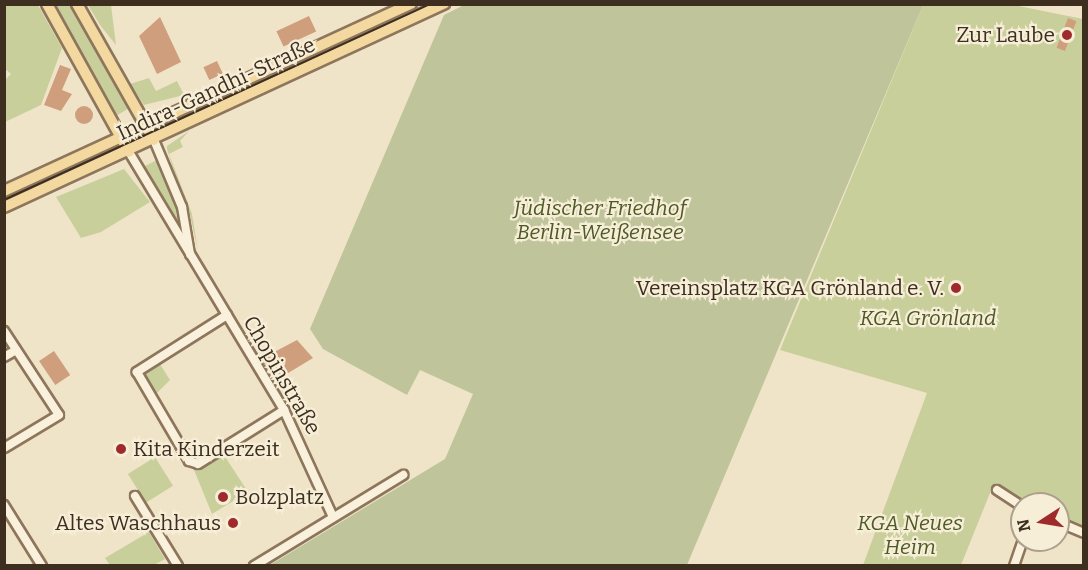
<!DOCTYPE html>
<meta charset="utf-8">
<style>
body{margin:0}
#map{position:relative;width:1088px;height:570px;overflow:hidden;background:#f0e4c8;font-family:Bitter,serif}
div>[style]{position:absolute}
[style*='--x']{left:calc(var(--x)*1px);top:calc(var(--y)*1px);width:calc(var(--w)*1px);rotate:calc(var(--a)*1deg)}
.green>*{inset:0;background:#c9cf9b;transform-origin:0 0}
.cemetery>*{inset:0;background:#bfc49a}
.building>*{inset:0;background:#cf9f7d;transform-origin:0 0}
.round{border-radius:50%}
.roads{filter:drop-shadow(2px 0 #8d765c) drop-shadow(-2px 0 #8d765c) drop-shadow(0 2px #8d765c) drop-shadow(0 -2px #8d765c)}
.minor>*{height:8px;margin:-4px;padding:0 4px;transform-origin:4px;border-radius:4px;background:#faf1dc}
.major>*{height:10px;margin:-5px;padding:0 5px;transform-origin:5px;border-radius:5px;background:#f3d9a0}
.tram>*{height:1.5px;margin:-0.75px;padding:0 0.75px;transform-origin:0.75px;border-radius:0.75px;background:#3d2e20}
.dots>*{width:16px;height:16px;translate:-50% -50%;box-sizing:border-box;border:3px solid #f7eed8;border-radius:50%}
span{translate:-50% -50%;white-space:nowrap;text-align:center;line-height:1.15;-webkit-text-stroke:4.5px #f7eed8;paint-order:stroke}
.poi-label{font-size:21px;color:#3d2e20}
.right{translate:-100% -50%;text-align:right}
.left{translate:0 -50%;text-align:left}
.street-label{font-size:21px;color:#3d2e20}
.park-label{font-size:21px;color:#4d5a26;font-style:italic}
.frame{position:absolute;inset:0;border:6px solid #3d2e20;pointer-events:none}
.north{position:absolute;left:1010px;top:492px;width:60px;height:60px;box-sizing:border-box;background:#f7eed8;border:2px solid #ada18e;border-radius:50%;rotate:258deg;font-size:16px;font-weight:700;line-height:24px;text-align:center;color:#3d2e20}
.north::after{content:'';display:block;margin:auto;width:21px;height:27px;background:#9e2a2b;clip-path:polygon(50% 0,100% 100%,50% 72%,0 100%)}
</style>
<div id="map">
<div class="green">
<div style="clip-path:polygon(5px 4px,38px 5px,62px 48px,41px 105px,5px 122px,5px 80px,11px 74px,5px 69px)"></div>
<div style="clip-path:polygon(51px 5px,73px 5px,131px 107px,116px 116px)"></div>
<div style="clip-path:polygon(88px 5px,111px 5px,116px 45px,100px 25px)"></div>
<div style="clip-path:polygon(923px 5px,1013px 5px,1083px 19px,1083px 528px,1058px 517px,1058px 504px,1029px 504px,992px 488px,961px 565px,863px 565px,927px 393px,780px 350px)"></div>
<div style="clip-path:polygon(149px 78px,156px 91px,177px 81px,184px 95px,144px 105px,130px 84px)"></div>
<div style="clip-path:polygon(189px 131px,180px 141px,183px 147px,169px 154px,192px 214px,198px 251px,190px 215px,173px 168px,167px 149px,167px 146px)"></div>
<div style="clip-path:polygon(159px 159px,178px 203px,183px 238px,141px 168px)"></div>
<div style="clip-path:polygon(124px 169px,150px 202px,101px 232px,81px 238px,56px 197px)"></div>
<div style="clip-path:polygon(158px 361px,170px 380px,153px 397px,142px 372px)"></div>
<div style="clip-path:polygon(222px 452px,248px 492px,212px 514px,194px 470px)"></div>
<div style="left:155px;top:457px;width:34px;height:32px;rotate:58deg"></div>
<div style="clip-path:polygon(149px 532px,165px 559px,154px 565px,110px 565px,105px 558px)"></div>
</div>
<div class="cemetery">
<div style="clip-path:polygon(466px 4px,923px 5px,687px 565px,270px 565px,445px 459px,473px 394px,420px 370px,407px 395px,323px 349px,310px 329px,444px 15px)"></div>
</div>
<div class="building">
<div style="left:309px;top:16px;width:17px;height:36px;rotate:65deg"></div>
<div style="clip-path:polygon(160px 17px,181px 62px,157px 74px,139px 36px)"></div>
<div style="left:1068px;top:18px;width:9px;height:32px;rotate:21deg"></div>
<div style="left:217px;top:61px;width:14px;height:15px;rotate:65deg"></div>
<div style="clip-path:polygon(60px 65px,71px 69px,62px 90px,72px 94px,61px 111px,44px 105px)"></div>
<div class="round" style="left:75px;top:106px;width:18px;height:18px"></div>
<div style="clip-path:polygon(297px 340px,313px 358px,275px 381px,261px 359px)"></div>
<div style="left:54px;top:351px;width:29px;height:18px;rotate:56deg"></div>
</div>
<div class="roads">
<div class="minor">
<div style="--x:154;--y:140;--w:73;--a:67.3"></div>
<div style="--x:182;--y:207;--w:48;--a:80.3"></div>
<div style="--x:129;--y:152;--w:301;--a:59"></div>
<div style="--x:284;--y:410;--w:118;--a:65.4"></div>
<div style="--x:227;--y:315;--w:107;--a:147.7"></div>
<div style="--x:137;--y:372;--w:81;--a:59.6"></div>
<div style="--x:178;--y:442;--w:22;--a:60"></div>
<div style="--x:189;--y:461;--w:9;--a:18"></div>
<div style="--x:198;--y:464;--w:102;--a:-32.1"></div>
<div style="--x:4;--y:331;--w:100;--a:56.8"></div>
<div style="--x:59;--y:415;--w:64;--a:149"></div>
<div style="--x:4;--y:357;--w:14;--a:-30"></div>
<div style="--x:997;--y:490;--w:30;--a:33"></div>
<div style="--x:135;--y:496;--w:82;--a:58.4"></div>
<div style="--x:4;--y:505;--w:72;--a:58.1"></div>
<div style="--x:1058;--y:522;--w:28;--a:23"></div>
<div style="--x:254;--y:566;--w:175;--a:-31.4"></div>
<div style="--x:1014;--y:566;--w:28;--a:-71"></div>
</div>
<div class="major">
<div style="--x:47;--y:4;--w:169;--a:61"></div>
<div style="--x:77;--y:4;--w:156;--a:60.5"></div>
<div style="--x:4;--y:191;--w:448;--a:-24.7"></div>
<div style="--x:4;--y:207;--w:485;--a:-24.8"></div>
</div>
</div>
<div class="tram">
<div style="--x:4;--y:200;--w:469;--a:-24.7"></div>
</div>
<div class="dots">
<div style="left:1067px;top:35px;background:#9e2a2b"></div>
<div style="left:956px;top:288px;background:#9e2a2b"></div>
<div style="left:121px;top:449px;background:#9e2a2b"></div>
<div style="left:223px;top:497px;background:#9e2a2b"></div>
<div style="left:233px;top:523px;background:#9e2a2b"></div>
</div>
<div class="poi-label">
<span class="right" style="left:1055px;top:35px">Zur Laube</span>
<span class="right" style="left:944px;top:288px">Vereinsplatz KGA Grönland e. V.</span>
<span class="left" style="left:133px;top:449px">Kita Kinderzeit</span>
<span class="left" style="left:235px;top:497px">Bolzplatz</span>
<span class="right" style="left:221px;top:523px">Altes Waschhaus</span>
</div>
<div class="street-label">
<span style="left:216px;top:89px;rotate:-25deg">Indira-Gandhi-Straße</span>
<span style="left:282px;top:375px;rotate:60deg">Chopinstraße</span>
</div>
<div class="park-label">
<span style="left:600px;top:220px">Jüdischer Friedhof<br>Berlin-Weißensee</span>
<span style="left:928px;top:318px">KGA Grönland</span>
<span style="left:910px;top:535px">KGA Neues<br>Heim</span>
</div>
<div class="frame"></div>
<div class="north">N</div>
</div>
